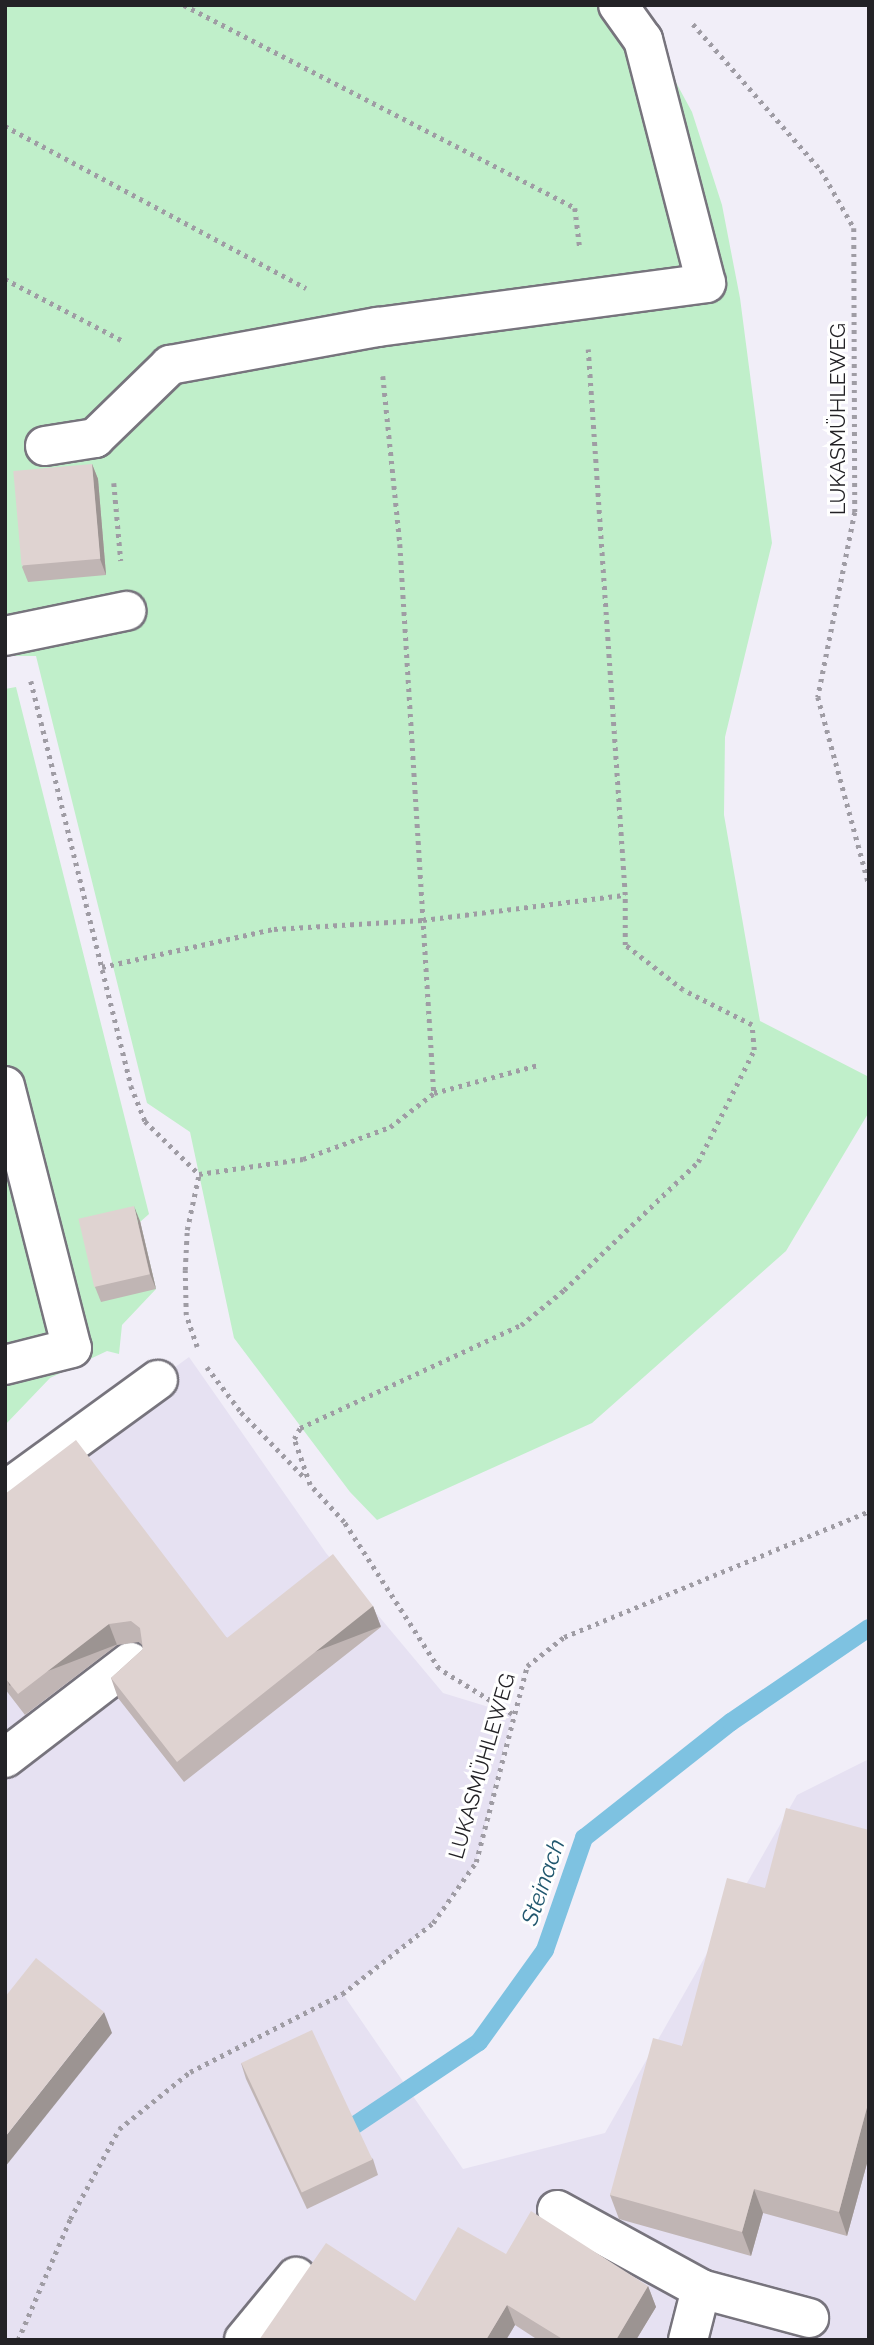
<!DOCTYPE html>
<meta charset="utf-8">
<style>
body{margin:0}
#map{position:relative;width:874px;height:2345px;overflow:hidden;background:#f1eef8;font-family:Raleway,sans-serif}
div>[style]{position:absolute}
[style*='--x']{left:calc(var(--x)*1px);top:calc(var(--y)*1px);width:calc(var(--w)*1px);rotate:calc(var(--a)*1deg)}
.built>*{inset:0;background:#e6e1f2}
.green>*{inset:0;background:#c0efca}
.stream>*{height:18px;margin:-9px;padding:0 9px;transform-origin:9px;border-radius:9px;background:#7ec2e1}
.path>*{height:4.5px;margin-top:-2.25px;transform-origin:0;background:repeating-linear-gradient(90deg,#9f9ca4 0 3.5px,transparent 0 8.5px)}
.roads{filter:drop-shadow(2px 0 #77747d) drop-shadow(-2px 0 #77747d) drop-shadow(0 2px #77747d) drop-shadow(0 -2px #77747d)}
.minor>*{height:38px;margin:-19px;padding:0 19px;transform-origin:19px;border-radius:19px;background:#fff}
.wall>*{inset:0;background:#c0b5b4}
.shaded-wall>*{inset:0;background:#9c9492;transform-origin:0 0}
.building>*{inset:0;background:#dfd3d1;transform-origin:0 0}
span{translate:-50% -50%;white-space:nowrap;text-align:center;line-height:1.15;-webkit-text-stroke:6px #fff;paint-order:stroke}
.street-label{font-size:21px;color:#232226}
.water-label{font-size:23px;color:#21576e;font-style:italic}
.frame{position:absolute;inset:0;border:7px solid #232226;pointer-events:none}
</style>
<div id="map">
<div class="built">
<div style="clip-path:polygon(189px 1357px,326px 1553px,443px 1693px,512px 1714px,476px 1862px,433px 1923px,343px 1994px,463px 2169px,605px 2133px,797px 1795px,869px 1759px,869px 2340px,5px 2340px,5px 1491px)"></div>
</div>
<div class="green">
<div style="clip-path:polygon(5px 5px,634px 5px,692px 112px,722px 205px,740px 298px,772px 543px,725px 737px,724px 815px,760px 1021px,869px 1077px,869px 1112px,786px 1251px,592px 1423px,377px 1520px,350px 1492px,234px 1338px,190px 1132px,147px 1103px,36px 656px,8px 656px,5px 646px)"></div>
<div style="clip-path:polygon(16px 687px,149px 1214px,140px 1222px,156px 1289px,122px 1325px,119px 1354px,107px 1351px,50px 1378px,5px 1425px,5px 689px)"></div>
</div>
<div class="stream">
<div style="--x:355;--y:2125;--w:149;--a:-33.8"></div>
<div style="--x:479;--y:2042;--w:113;--a:-54.3"></div>
<div style="--x:545;--y:1950;--w:119;--a:-70.8"></div>
<div style="--x:584;--y:1838;--w:187;--a:-38.3"></div>
<div style="--x:731;--y:1722;--w:167;--a:-34.3"></div>
</div>
<div class="path">
<div style="--x:184;--y:5;--w:441;--a:27.4"></div>
<div style="--x:575;--y:208;--w:41;--a:83"></div>
<div style="--x:693;--y:24;--w:194;--a:48.8"></div>
<div style="--x:821;--y:170;--w:67;--a:60.4"></div>
<div style="--x:854;--y:228;--w:284;--a:89.8"></div>
<div style="--x:855;--y:512;--w:189;--a:101.3"></div>
<div style="--x:818;--y:697;--w:195;--a:74.8"></div>
<div style="--x:5;--y:126;--w:342;--a:28.3"></div>
<div style="--x:5;--y:279;--w:133;--a:27.7"></div>
<div style="--x:383;--y:376;--w:169;--a:84.2"></div>
<div style="--x:400;--y:544;--w:550;--a:86.46"></div>
<div style="--x:434;--y:1093;--w:108;--a:-15.1"></div>
<div style="--x:114;--y:483;--w:78;--a:84.9"></div>
<div style="--x:31;--y:681;--w:417;--a:76.1"></div>
<div style="--x:131;--y:1086;--w:38;--a:68"></div>
<div style="--x:145;--y:1121;--w:76;--a:44.5"></div>
<div style="--x:102;--y:967;--w:176;--a:-12.5"></div>
<div style="--x:274;--y:929;--w:149;--a:-3.5"></div>
<div style="--x:423;--y:920;--w:204;--a:-7.1"></div>
<div style="--x:625;--y:895;--w:547;--a:-93.88"></div>
<div style="--x:197;--y:1347;--w:34;--a:-109"></div>
<div style="--x:186;--y:1315;--w:45;--a:-91.3"></div>
<div style="--x:185;--y:1270;--w:40;--a:-87.1"></div>
<div style="--x:187;--y:1230;--w:57;--a:-77.9"></div>
<div style="--x:199;--y:1174;--w:105;--a:-8.2"></div>
<div style="--x:303;--y:1159;--w:93;--a:-20.2"></div>
<div style="--x:390;--y:1127;--w:56;--a:-37.7"></div>
<div style="--x:207;--y:1367;--w:56;--a:52.9"></div>
<div style="--x:241;--y:1412;--w:92;--a:45.9"></div>
<div style="--x:512;--y:1714;--w:86;--a:-148.3"></div>
<div style="--x:439;--y:1669;--w:175;--a:-122.9"></div>
<div style="--x:344;--y:1522;--w:50;--a:-132.6"></div>
<div style="--x:310;--y:1485;--w:49;--a:-109.2"></div>
<div style="--x:294;--y:1439;--w:13;--a:-61"></div>
<div style="--x:300;--y:1428;--w:244;--a:-25"></div>
<div style="--x:521;--y:1325;--w:55;--a:-39.1"></div>
<div style="--x:564;--y:1290;--w:185;--a:-43.7"></div>
<div style="--x:698;--y:1162;--w:125;--a:-63.4"></div>
<div style="--x:754;--y:1050;--w:25;--a:-95"></div>
<div style="--x:752;--y:1025;--w:77;--a:-153.1"></div>
<div style="--x:683;--y:990;--w:73;--a:-142.2"></div>
<div style="--x:625;--y:945;--w:50;--a:-90"></div>
<div style="--x:18;--y:2340;--w:132;--a:-66.7"></div>
<div style="--x:70;--y:2219;--w:102;--a:-61.4"></div>
<div style="--x:119;--y:2129;--w:91;--a:-38.8"></div>
<div style="--x:190;--y:2072;--w:171;--a:-27.2"></div>
<div style="--x:342;--y:1994;--w:115;--a:-38"></div>
<div style="--x:433;--y:1923;--w:75;--a:-54.8"></div>
<div style="--x:476;--y:1862;--w:203;--a:-75.4"></div>
<div style="--x:527;--y:1666;--w:47;--a:-38.1"></div>
<div style="--x:564;--y:1637;--w:330;--a:-22.4"></div>
</div>
<div class="roads">
<div class="minor">
<div style="--x:45;--y:446;--w:51;--a:-9.1"></div>
<div style="--x:95;--y:438;--w:105;--a:-44.2"></div>
<div style="--x:170;--y:365;--w:211;--a:-10.4"></div>
<div style="--x:378;--y:327;--w:331;--a:-7.6"></div>
<div style="--x:706;--y:283;--w:251;--a:-104.5"></div>
<div style="--x:643;--y:40;--w:43;--a:-125.5"></div>
<div style="--x:5;--y:636;--w:124;--a:-11.7"></div>
<div style="--x:5;--y:1086;--w:270;--a:75.7"></div>
<div style="--x:72;--y:1348;--w:69;--a:165.8"></div>
<div style="--x:5;--y:1491;--w:189;--a:-36"></div>
<div style="--x:5;--y:1758;--w:158;--a:-37.5"></div>
<div style="--x:557;--y:2210;--w:164;--a:28.7"></div>
<div style="--x:701;--y:2289;--w:53;--a:104.3"></div>
<div style="--x:701;--y:2289;--w:112;--a:15"></div>
<div style="--x:244;--y:2340;--w:82;--a:-50.5"></div>
</div>
</div>
<div class="wall">
<div style="clip-path:polygon(92px 464px,98px 479px,106px 575px,28px 582px,22px 567px)"></div>
<div style="clip-path:polygon(140px 1221px,156px 1289px,101px 1302px,95px 1287px)"></div>
<div style="clip-path:polygon(5px 1494px,227px 1638px,373px 1606px,381px 1627px,184px 1782px,118px 1698px,111px 1678px,143px 1649px,142px 1645px,139px 1642px,117px 1645px,25px 1715px,5px 1689px)"></div>
<div style="clip-path:polygon(869px 1830px,869px 2156px,847px 2236px,763px 2213px,751px 2256px,619px 2219px,610px 2195px,682px 2046px,765px 1888px)"></div>
<div style="clip-path:polygon(241px 2063px,373px 2159px,378px 2175px,307px 2209px,246px 2079px)"></div>
<div style="clip-path:polygon(648px 2286px,656px 2307px,636px 2340px,538px 2340px,515px 2325px,506px 2340px,259px 2340px,415px 2301px)"></div>
</div>
<div class="shaded-wall">
<div style="clip-path:polygon(92px 464px,98px 479px,106px 575px,100px 559px)"></div>
<div style="clip-path:polygon(134px 1206px,140px 1221px,156px 1289px,150px 1274px)"></div>
<div style="left:373px;top:1606px;width:22px;height:251px;rotate:69deg"></div>
<div style="left:109px;top:1624px;width:22px;height:115px;rotate:69deg"></div>
<div style="clip-path:polygon(104px 2012px,112px 2033px,5px 2167px,5px 2137px)"></div>
<div style="clip-path:polygon(869px 2100px,869px 2156px,847px 2236px,839px 2212px)"></div>
<div style="clip-path:polygon(754px 2189px,763px 2213px,751px 2256px,742px 2232px)"></div>
<div style="clip-path:polygon(648px 2286px,656px 2307px,636px 2340px,616px 2340px)"></div>
<div style="clip-path:polygon(507px 2305px,515px 2325px,506px 2340px,486px 2340px)"></div>
</div>
<div class="building">
<div style="left:92px;top:464px;width:95px;height:79px;rotate:85deg"></div>
<div style="left:134px;top:1206px;width:70px;height:57px;rotate:77deg"></div>
<div style="clip-path:polygon(76px 1440px,227px 1638px,333px 1554px,373px 1606px,177px 1762px,111px 1678px,143px 1649px,140px 1628px,131px 1621px,109px 1624px,18px 1694px,5px 1678px,5px 1494px)"></div>
<div style="clip-path:polygon(786px 1808px,869px 1830px,869px 2100px,839px 2212px,754px 2189px,742px 2232px,610px 2195px,653px 2038px,682px 2046px,727px 1878px,765px 1888px)"></div>
<div style="clip-path:polygon(36px 1958px,104px 2012px,5px 2137px,5px 1997px)"></div>
<div style="left:312px;top:2030px;width:143px;height:78px;rotate:65deg"></div>
<div style="clip-path:polygon(531px 2211px,648px 2286px,616px 2340px,564px 2340px,507px 2305px,486px 2340px,259px 2340px,326px 2243px,415px 2301px,458px 2227px,506px 2254px)"></div>
</div>
<div class="street-label">
<span style="left:838px;top:419px;rotate:-90deg">LUKASMÜHLEWEG</span>
<span style="left:482px;top:1766px;rotate:-74deg">LUKASMÜHLEWEG</span>
</div>
<div class="water-label">
<span style="left:543px;top:1882px;rotate:-71deg">Steinach</span>
</div>
<div class="frame"></div>
</div>
